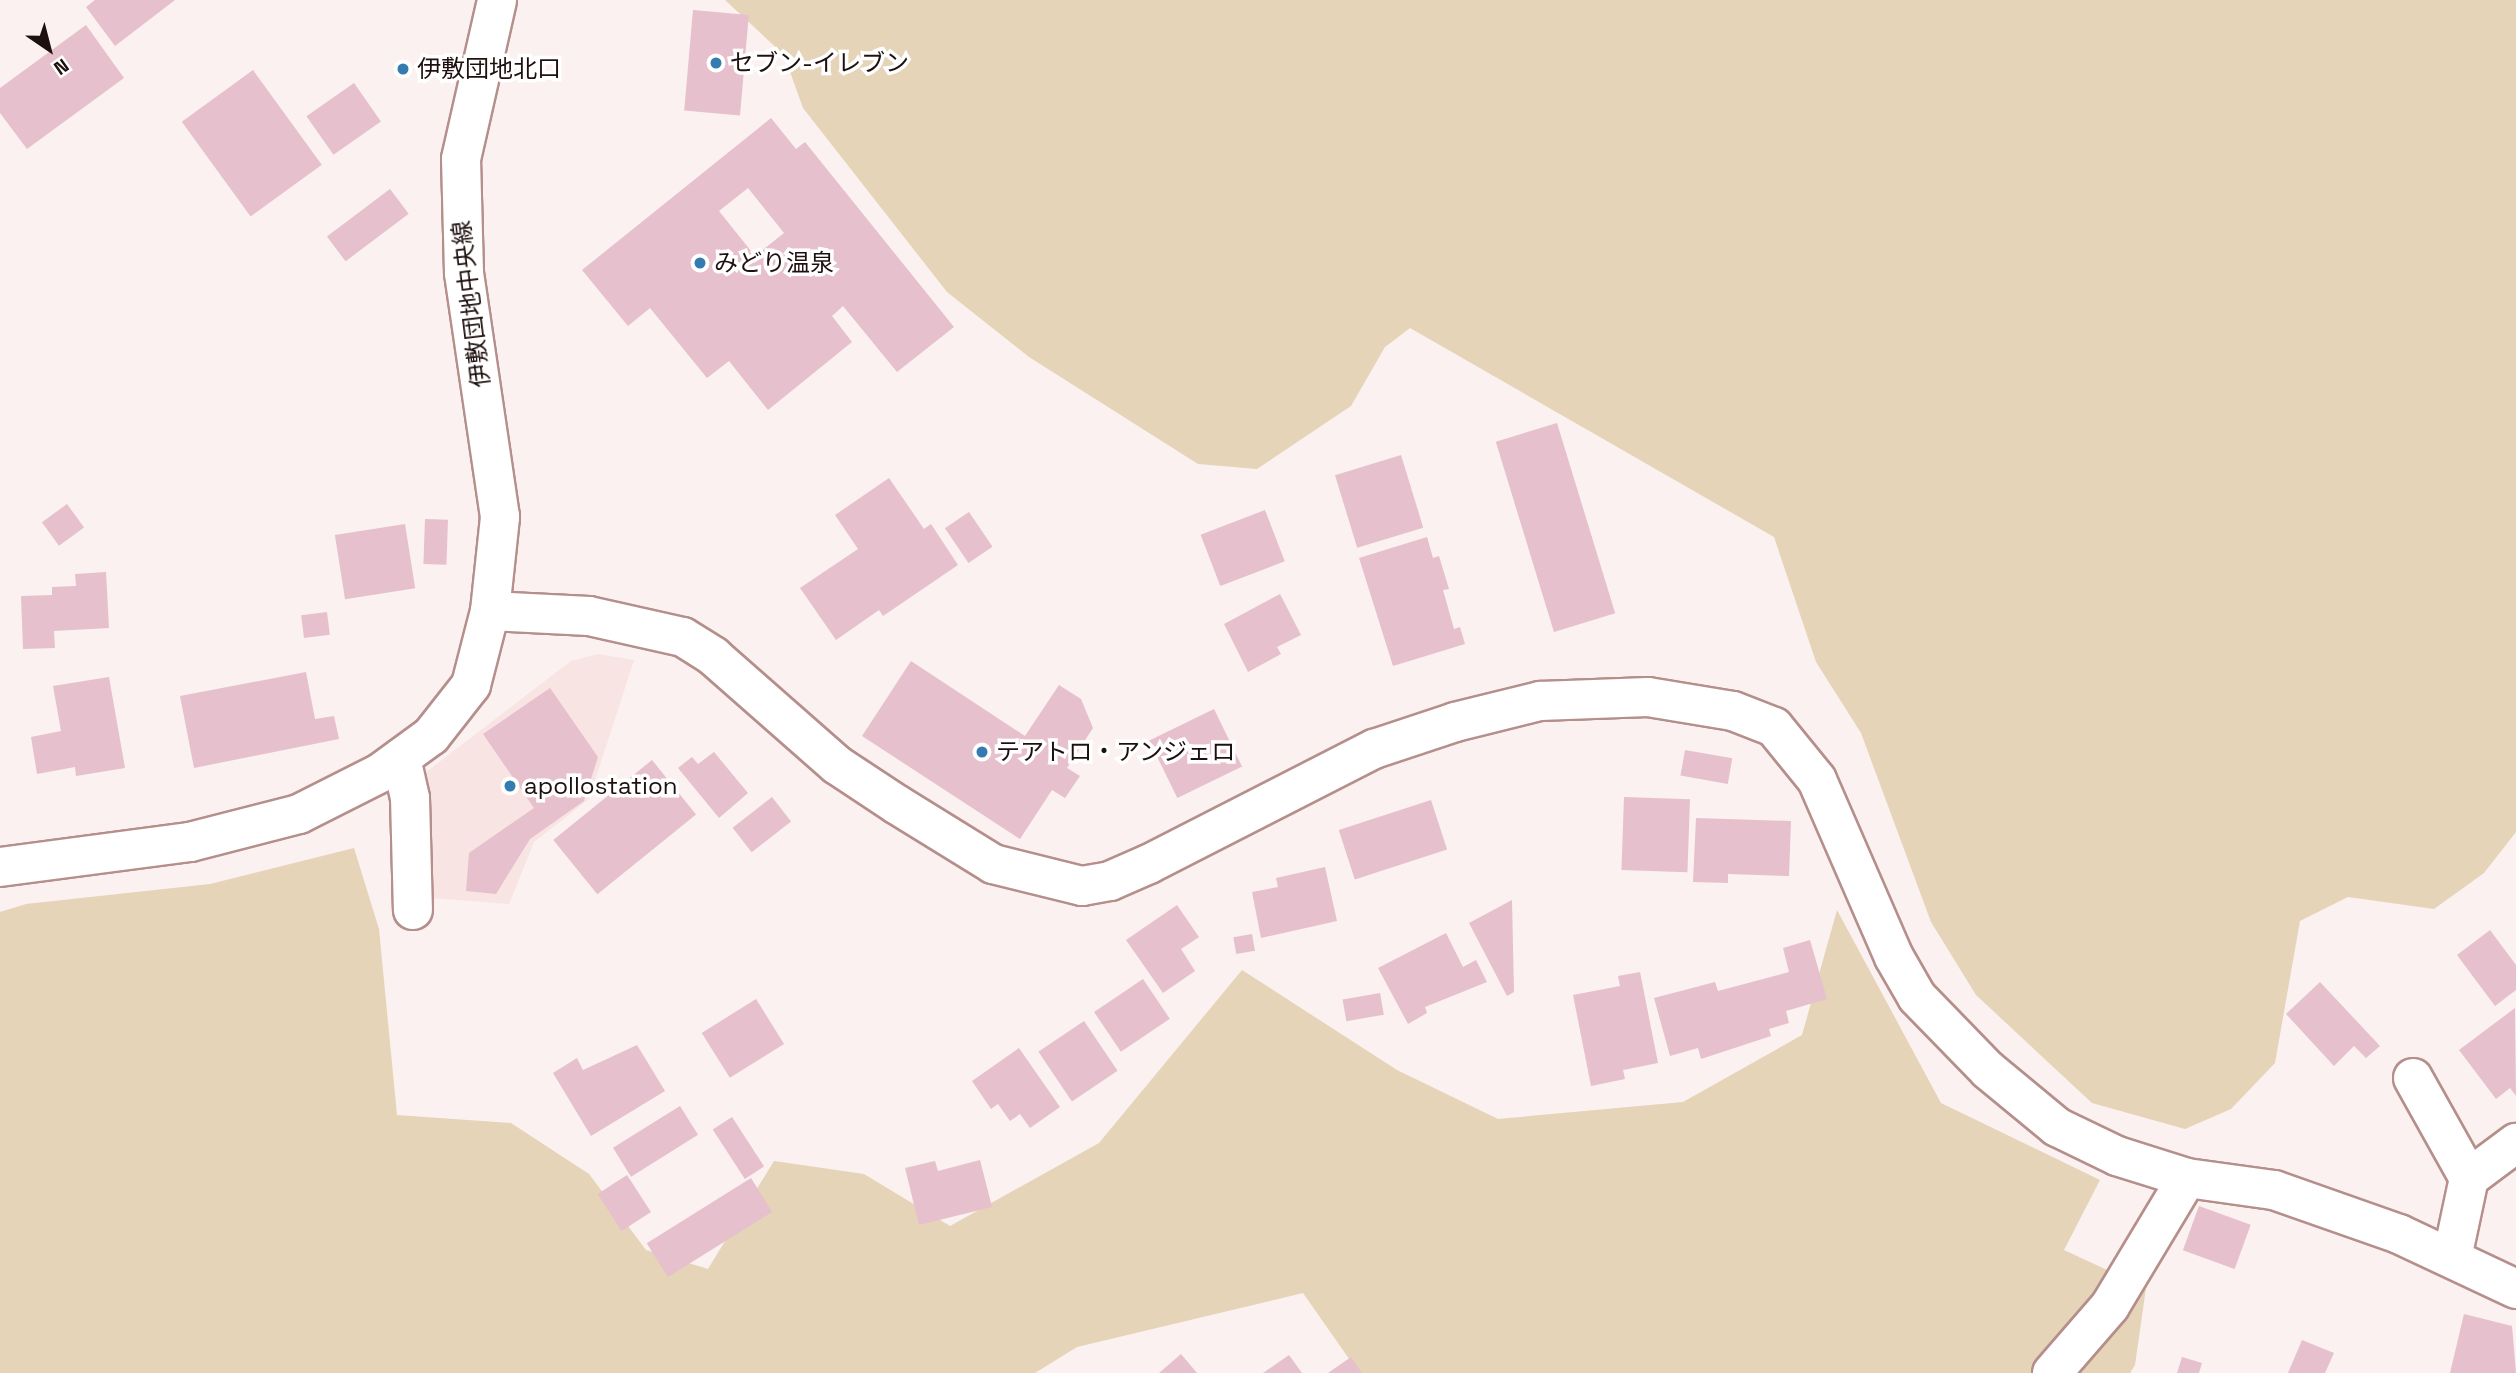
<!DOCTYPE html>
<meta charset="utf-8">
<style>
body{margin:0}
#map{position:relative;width:2516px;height:1373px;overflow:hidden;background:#faf1f0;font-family:"Space Grotesk","Noto Sans JP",sans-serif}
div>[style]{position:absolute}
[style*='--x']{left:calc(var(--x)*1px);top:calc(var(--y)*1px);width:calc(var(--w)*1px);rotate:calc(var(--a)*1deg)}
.built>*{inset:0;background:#f8e4e2}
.green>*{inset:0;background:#e5d4b8}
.building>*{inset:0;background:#e6c0cc;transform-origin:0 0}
.roads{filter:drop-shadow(2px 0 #b58f8b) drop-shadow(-2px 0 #b58f8b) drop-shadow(0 2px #b58f8b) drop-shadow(0 -2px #b58f8b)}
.street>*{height:38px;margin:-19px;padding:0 19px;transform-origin:19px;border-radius:19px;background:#fff}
.secondary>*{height:38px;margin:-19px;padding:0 19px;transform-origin:19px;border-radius:19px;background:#fff}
.dots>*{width:19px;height:19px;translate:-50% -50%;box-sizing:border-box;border:4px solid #fff;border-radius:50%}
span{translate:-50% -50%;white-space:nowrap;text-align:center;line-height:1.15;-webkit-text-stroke:7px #fff;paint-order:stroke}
.poi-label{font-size:24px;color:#1e100f}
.left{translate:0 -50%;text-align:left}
.street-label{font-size:24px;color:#1e100f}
.north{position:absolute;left:14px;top:14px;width:70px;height:70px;-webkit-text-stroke:5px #fff;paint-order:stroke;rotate:145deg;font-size:19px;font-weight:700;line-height:28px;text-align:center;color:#1e100f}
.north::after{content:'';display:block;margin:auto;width:24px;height:32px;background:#1e100f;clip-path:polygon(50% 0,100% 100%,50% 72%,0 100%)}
</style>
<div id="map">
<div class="built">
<div style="clip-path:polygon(598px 654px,634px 660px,589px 799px,534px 842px,509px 904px,431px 898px,425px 773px,571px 661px)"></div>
</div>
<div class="green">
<div style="clip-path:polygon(725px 0,2516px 0,2516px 832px,2484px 873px,2434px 909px,2348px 897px,2300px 921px,2275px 1063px,2231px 1109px,2185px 1129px,2092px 1103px,1976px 995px,1931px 922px,1861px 733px,1816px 662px,1774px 537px,1410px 328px,1385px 347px,1351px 406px,1257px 469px,1198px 464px,1029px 357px,947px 292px,803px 108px,784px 55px)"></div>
<div style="clip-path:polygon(354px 848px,379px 929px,397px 1115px,511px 1123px,589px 1174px,646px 1250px,708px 1269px,774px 1161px,864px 1174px,950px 1226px,1099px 1143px,1242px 970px,1397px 1070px,1498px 1119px,1683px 1102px,1802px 1035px,1837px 910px,1941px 1103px,2100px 1180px,2064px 1250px,2146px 1288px,2135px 1365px,2130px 1373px,1359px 1373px,1303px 1293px,1077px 1347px,1035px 1373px,0 1373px,0 912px,26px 904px,210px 884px)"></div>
</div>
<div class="building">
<div style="clip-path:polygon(95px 0,175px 0,115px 46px,86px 7px)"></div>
<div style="left:693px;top:10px;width:56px;height:101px;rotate:5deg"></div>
<div style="clip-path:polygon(86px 25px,124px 78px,27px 149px,0 113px,0 88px)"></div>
<div style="left:253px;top:70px;width:117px;height:88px;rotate:54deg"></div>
<div style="left:354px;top:83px;width:47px;height:58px;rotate:55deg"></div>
<div style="clip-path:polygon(evenodd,771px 118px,796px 149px,805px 142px,954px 327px,897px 372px,843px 306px,832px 316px,852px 342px,768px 410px,729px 361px,707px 378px,650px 308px,628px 326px,582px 270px,771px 118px,748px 188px,784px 233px,755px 256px,719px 211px,748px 188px)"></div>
<div style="left:390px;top:189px;width:31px;height:79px;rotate:53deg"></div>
<div style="left:1557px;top:423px;width:199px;height:64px;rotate:73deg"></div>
<div style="left:1401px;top:455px;width:76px;height:69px;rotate:73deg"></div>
<div style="clip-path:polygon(889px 478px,924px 529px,931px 524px,958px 565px,883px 616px,879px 610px,836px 640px,800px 588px,858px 549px,835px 515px)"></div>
<div style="left:67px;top:504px;width:29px;height:31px;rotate:54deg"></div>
<div style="left:1265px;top:510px;width:55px;height:69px;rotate:69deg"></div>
<div style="left:969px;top:512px;width:42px;height:29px;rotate:56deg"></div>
<div style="left:425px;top:519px;width:23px;height:45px;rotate:2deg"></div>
<div style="left:405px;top:524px;width:65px;height:71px;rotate:81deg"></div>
<div style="clip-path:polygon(1427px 537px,1433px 558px,1439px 556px,1449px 589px,1443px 590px,1454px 629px,1460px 627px,1465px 644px,1393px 666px,1359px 558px)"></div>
<div style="clip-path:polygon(106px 572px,109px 628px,54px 631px,55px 648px,23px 649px,21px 596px,52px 595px,52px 587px,76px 586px,75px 574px)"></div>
<div style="clip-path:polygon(1280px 594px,1301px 635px,1277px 647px,1281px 654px,1248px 672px,1224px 624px)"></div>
<div style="left:327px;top:612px;width:23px;height:26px;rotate:83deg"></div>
<div style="clip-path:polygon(911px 661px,1025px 736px,1059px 685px,1081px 699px,1093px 728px,1067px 768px,1080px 776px,1065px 798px,1052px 790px,1020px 839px,862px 736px)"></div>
<div style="clip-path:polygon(306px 672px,315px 719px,334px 716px,339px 739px,194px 768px,180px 696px)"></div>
<div style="clip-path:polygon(109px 677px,125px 768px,76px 776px,75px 767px,37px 774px,31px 737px,61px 731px,53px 686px)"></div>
<div style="clip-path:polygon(550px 688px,598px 757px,584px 801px,530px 839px,496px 894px,466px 891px,469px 853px,534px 808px,483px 734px)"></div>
<div style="left:1214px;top:709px;width:64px;height:72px;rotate:64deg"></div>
<div style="left:1685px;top:750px;width:48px;height:26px;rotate:10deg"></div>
<div style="clip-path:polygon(714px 752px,748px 793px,719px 818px,678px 768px,692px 757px,698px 764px)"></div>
<div style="left:652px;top:760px;width:70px;height:127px;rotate:51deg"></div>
<div style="left:772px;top:797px;width:31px;height:50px;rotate:52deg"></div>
<div style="left:1624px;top:797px;width:66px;height:73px;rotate:2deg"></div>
<div style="left:1431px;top:800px;width:52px;height:97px;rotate:72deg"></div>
<div style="clip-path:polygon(1696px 818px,1791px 821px,1789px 876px,1728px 874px,1728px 883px,1693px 882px)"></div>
<div style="clip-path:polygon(1325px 867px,1337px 921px,1261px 938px,1252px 892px,1278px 887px,1276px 878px)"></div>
<div style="clip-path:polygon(1512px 900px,1514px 992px,1507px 996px,1469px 923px)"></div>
<div style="clip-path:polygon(1177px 905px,1199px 937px,1181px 949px,1195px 971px,1163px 993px,1126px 940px)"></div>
<div style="clip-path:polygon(2490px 930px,2516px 965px,2516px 990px,2495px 1006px,2457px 955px)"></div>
<div style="clip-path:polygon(1446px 933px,1463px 967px,1476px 960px,1487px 982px,1425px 1007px,1427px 1013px,1408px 1024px,1378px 968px)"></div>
<div style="left:1252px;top:934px;width:17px;height:19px;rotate:80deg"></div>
<div style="clip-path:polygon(1810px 940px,1827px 999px,1786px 1011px,1789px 1023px,1769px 1029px,1771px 1036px,1701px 1059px,1698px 1048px,1670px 1056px,1654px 998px,1715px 982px,1718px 991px,1789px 972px,1783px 948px)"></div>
<div style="clip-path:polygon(1640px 972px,1658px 1063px,1623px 1070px,1625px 1079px,1591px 1086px,1573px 995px,1620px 986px,1618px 976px)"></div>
<div style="left:1143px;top:979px;width:48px;height:59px;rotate:56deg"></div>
<div style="clip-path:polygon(2320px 982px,2380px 1046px,2366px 1058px,2354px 1046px,2334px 1066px,2286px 1014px)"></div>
<div style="left:1380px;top:993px;width:22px;height:38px;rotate:80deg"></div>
<div style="left:756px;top:999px;width:53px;height:64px;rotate:58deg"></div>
<div style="clip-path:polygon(2515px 1008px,2516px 1096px,2510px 1088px,2496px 1099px,2459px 1050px)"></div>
<div style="left:1084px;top:1021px;width:60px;height:55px;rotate:56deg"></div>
<div style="clip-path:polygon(637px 1045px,665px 1091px,591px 1136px,553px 1073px,577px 1058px,583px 1070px)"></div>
<div style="clip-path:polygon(1019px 1048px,1060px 1107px,1030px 1128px,1020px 1114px,1010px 1121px,998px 1104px,991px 1109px,972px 1081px)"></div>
<div style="left:680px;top:1106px;width:34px;height:79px;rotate:58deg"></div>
<div style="left:732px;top:1117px;width:59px;height:23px;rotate:57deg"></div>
<div style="clip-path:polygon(980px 1160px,992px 1207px,919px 1225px,905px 1168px,935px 1161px,938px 1171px)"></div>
<div style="left:627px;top:1175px;width:44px;height:35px;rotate:57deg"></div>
<div style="left:751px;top:1178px;width:40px;height:123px;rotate:58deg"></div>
<div style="left:2199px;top:1206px;width:55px;height:47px;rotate:20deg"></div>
<div style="clip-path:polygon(2464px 1314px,2512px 1326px,2516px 1373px,2450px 1373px)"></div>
<div style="clip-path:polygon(2302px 1340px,2334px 1353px,2325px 1373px,2288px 1373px)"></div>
<div style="clip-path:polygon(1181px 1354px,1197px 1373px,1159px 1373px)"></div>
<div style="clip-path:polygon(1289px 1355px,1302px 1373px,1263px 1373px)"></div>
<div style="clip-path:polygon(1351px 1357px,1362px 1373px,1328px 1373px)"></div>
<div style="clip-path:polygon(2182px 1357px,2202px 1363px,2199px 1373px,2177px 1373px)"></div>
</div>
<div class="roads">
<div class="street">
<div style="--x:490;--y:611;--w:99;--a:2.9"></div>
<div style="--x:589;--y:616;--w:96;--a:12.6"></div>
<div style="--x:683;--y:637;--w:36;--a:32"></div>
<div style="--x:713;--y:656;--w:165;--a:41.3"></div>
<div style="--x:837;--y:765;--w:71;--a:33.5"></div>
<div style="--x:896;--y:804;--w:114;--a:31.7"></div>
<div style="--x:993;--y:864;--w:92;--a:13.9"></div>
<div style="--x:1082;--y:886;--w:28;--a:-10"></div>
<div style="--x:1110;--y:881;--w:43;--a:-23.6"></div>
<div style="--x:1149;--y:864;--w:253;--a:-27.1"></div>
<div style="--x:1374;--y:749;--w:85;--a:-18.4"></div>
<div style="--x:1455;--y:722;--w:88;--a:-13.9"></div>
<div style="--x:1540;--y:701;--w:108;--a:-2.1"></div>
<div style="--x:1648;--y:697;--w:86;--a:9.4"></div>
<div style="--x:1733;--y:711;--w:44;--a:21.3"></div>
<div style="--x:1774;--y:727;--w:68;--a:50.9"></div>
<div style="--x:1817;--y:780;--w:193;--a:66.5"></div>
<div style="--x:1894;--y:957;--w:46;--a:60.1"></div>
<div style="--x:1917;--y:997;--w:102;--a:45.8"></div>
<div style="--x:1988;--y:1070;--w:89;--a:39.6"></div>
<div style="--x:2057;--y:1127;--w:67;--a:25.8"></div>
<div style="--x:2117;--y:1156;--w:73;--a:17.4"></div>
<div style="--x:2187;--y:1178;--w:88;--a:7.9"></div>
<div style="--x:2274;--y:1190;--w:133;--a:19.4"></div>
<div style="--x:2399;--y:1234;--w:129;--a:25.2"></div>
<div style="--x:401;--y:758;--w:41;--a:77.3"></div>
<div style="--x:410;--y:798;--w:112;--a:88.5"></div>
<div style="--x:2413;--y:1078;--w:115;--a:60.8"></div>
<div style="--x:2452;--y:1258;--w:82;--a:-78"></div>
<div style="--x:2469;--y:1178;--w:59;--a:-36.7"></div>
<div style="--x:2052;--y:1373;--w:89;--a:-49.1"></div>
<div style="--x:2110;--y:1306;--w:149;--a:-59"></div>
</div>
<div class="secondary">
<div style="--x:0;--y:867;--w:192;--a:-7.5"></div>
<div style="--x:190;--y:842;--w:113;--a:-14.4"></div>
<div style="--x:299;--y:814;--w:91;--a:-26.8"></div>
<div style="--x:380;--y:773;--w:63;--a:-36"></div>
<div style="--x:431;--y:736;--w:65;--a:-51.9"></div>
<div style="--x:471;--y:685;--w:76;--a:-75.6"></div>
<div style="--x:490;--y:611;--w:95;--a:-83.9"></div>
<div style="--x:500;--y:517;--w:247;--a:-98.4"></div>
<div style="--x:464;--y:273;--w:114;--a:-91.5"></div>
<div style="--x:461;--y:159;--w:163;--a:-77.2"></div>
</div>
</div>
<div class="dots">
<div style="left:716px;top:63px;background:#347bb0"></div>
<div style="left:403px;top:69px;background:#347bb0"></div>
<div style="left:700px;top:263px;background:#347bb0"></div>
<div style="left:982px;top:752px;background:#347bb0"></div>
<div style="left:510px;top:786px;background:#347bb0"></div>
</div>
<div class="poi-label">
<span class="left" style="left:730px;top:63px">セブン-イレブン</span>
<span class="left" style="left:417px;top:69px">伊敷団地北口</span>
<span class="left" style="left:714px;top:263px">みどり温泉</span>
<span class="left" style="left:996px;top:752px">テアトロ・アンジェロ</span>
<span class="left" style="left:524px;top:786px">apollostation</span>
</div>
<div class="street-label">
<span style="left:471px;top:304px;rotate:-97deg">伊敷団地中央線</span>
</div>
<div class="north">N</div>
</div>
